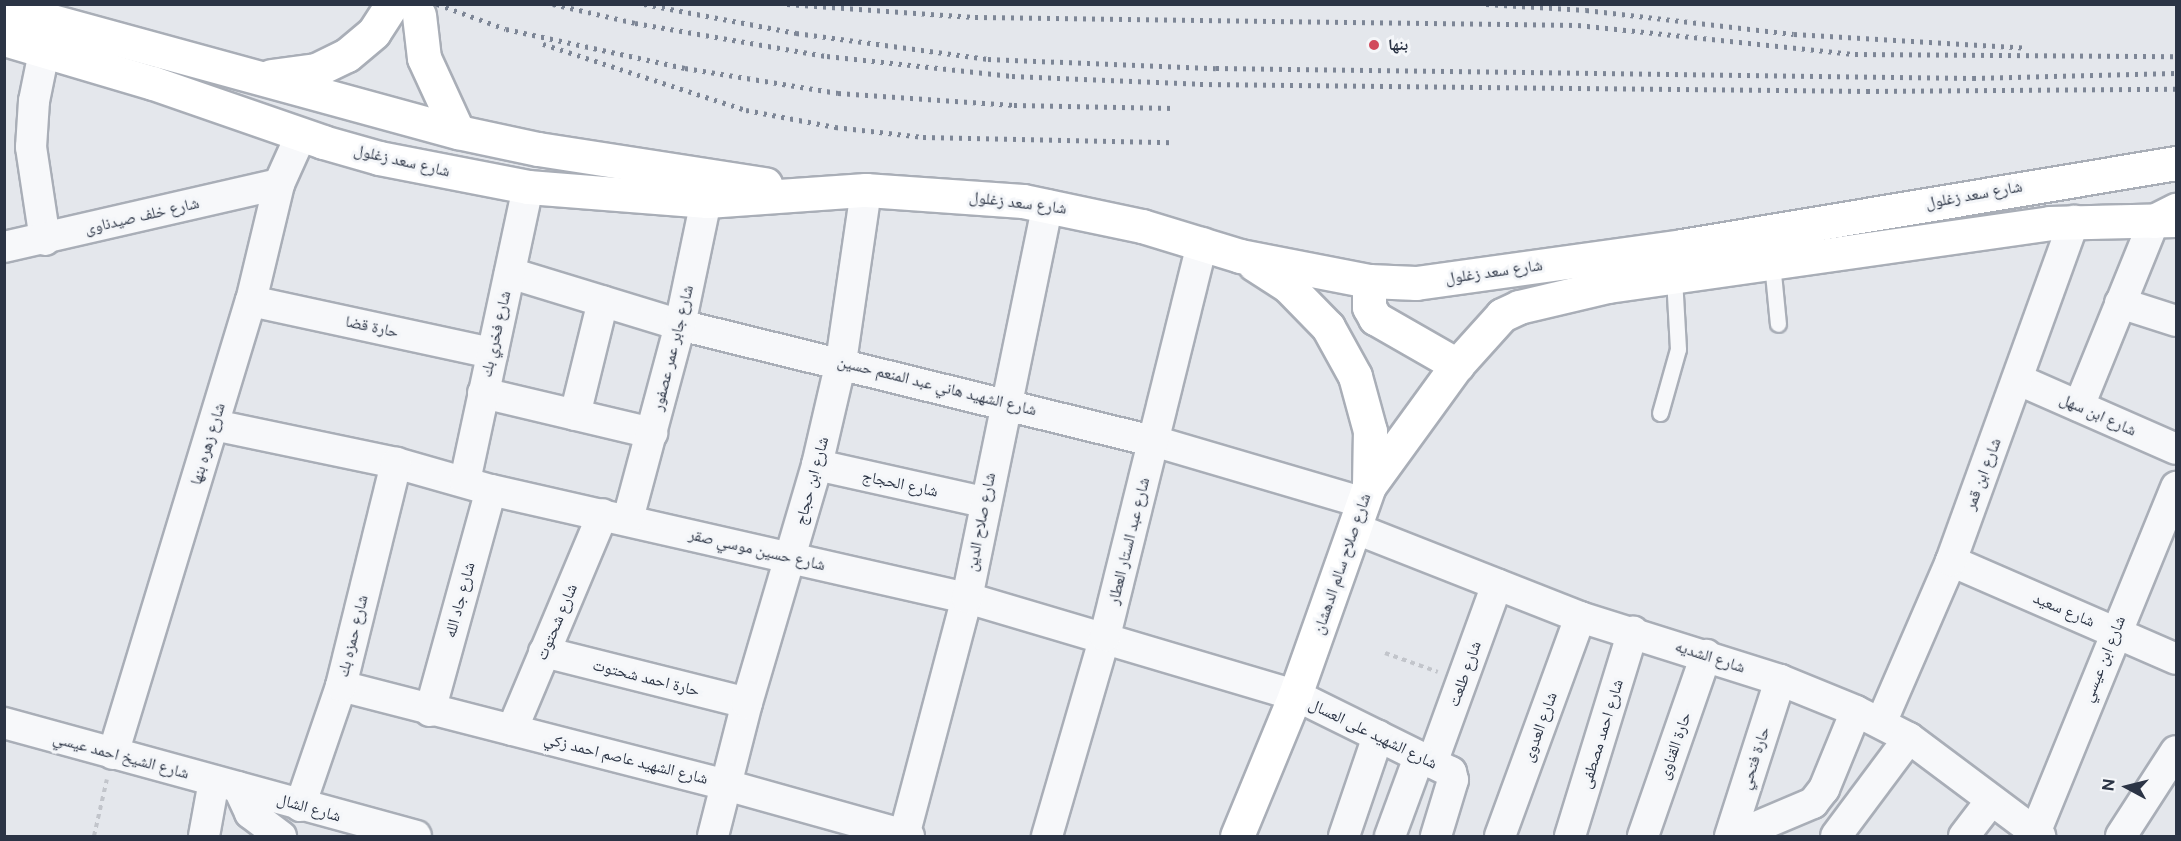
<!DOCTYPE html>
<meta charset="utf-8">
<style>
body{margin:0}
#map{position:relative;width:2181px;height:841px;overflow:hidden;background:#e4e7ec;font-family:"Public Sans","Noto Naskh Arabic",sans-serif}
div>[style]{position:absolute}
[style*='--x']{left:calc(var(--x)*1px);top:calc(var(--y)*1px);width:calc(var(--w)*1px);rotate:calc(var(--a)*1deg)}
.path>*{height:4px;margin-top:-2px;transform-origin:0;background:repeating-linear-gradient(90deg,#c2c5cb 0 4.5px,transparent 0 9px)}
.roads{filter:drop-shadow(2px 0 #a9aeb7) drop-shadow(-2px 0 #a9aeb7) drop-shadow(0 2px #a9aeb7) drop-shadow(0 -2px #a9aeb7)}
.service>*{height:15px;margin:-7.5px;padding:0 7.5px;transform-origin:7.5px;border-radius:7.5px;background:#f7f8fa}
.minor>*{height:30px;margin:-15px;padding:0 15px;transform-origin:15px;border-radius:15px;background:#f7f8fa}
.secondary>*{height:33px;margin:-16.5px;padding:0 16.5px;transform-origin:16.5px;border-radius:16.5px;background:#fff}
.trunk>*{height:33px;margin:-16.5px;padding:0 16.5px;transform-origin:16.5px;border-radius:16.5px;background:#fff}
.rail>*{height:4.5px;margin-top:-2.25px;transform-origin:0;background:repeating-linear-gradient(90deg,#7d8696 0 3px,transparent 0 9px)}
.dots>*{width:16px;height:16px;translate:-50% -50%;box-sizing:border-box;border:3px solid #f4f6f9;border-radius:50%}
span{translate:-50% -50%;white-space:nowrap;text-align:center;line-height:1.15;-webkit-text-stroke:6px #f4f6f9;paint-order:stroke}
.poi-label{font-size:16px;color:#2b3445;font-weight:700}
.left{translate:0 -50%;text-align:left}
.street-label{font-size:16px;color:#2b3445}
.frame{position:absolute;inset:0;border:6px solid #2b3445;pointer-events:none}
.north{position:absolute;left:2097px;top:757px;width:60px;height:60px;-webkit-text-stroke:4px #f4f6f9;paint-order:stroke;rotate:277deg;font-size:16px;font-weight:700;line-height:24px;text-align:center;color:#2b3445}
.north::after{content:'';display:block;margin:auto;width:21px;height:27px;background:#2b3445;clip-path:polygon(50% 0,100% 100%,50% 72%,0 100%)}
</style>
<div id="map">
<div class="path">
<div style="--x:1385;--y:653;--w:56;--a:19.7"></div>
<div style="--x:94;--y:836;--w:58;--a:-77.2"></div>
</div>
<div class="roads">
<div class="service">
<div style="--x:1772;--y:263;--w:61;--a:84.4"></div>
<div style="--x:1660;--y:413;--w:66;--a:-74.3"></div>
<div style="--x:1678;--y:349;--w:72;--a:-93.2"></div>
</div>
<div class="minor">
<div style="--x:44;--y:52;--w:50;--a:101.5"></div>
<div style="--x:34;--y:101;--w:46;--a:93.7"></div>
<div style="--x:31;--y:147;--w:94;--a:81.4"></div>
<div style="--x:4;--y:247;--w:282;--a:-12.9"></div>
<div style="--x:510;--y:273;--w:178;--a:17"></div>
<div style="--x:680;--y:325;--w:488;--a:13.8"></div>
<div style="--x:1154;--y:441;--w:219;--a:16.4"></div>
<div style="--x:251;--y:301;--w:247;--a:12.2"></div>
<div style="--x:2120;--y:303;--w:59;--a:17.8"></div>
<div style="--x:2019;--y:380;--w:171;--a:23.7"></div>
<div style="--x:483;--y:393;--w:174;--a:13.3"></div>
<div style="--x:2079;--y:406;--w:200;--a:-67.9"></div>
<div style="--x:575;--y:415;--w:117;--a:-76.2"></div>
<div style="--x:214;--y:425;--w:186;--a:11.8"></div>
<div style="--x:396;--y:463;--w:99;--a:15.9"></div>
<div style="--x:491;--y:490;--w:488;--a:12.8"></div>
<div style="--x:967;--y:598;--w:342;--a:16.5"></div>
<div style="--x:1295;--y:695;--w:174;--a:26.3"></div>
<div style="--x:1451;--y:772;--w:8;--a:76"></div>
<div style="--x:1453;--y:780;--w:59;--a:106.9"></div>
<div style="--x:817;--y:465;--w:171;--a:12.5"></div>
<div style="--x:465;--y:481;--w:301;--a:-77.9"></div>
<div style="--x:628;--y:519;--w:201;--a:-75"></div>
<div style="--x:680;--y:325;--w:152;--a:-78.2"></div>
<div style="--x:1354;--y:528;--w:243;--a:21.5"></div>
<div style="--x:1580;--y:617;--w:210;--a:17.5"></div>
<div style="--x:1780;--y:680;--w:82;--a:22.2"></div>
<div style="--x:1856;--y:711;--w:59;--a:27"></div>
<div style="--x:1909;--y:738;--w:164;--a:36.8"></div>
<div style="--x:1951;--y:561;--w:245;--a:23.5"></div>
<div style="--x:544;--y:652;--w:209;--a:14.1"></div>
<div style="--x:341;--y:686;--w:398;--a:14.4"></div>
<div style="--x:726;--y:785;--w:190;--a:15.6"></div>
<div style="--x:430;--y:711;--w:229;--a:-74.6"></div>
<div style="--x:4;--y:723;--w:427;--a:15.3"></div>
<div style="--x:1881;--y:723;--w:176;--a:-66.6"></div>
<div style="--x:1951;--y:561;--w:362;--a:-70.1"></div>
<div style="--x:512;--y:730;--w:234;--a:-67.2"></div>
<div style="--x:113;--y:754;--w:474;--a:-73.1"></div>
<div style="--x:251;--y:301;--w:120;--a:-76.5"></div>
<div style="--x:279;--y:184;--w:54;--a:-65.8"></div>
<div style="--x:1432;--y:763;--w:190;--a:-70"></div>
<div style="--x:238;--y:787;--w:29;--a:65"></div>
<div style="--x:250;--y:813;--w:39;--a:37"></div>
<div style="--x:300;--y:806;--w:127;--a:-71.1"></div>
<div style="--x:341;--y:686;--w:230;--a:-76.1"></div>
<div style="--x:2035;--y:833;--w:374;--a:-67.8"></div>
<div style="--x:204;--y:836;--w:56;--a:-79.7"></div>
<div style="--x:713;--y:836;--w:137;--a:-75.7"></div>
<div style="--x:747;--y:703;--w:248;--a:-73.6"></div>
<div style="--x:817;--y:465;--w:106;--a:-76.9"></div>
<div style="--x:841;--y:362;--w:174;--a:-81.7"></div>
<div style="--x:904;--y:836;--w:246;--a:-75.2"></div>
<div style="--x:967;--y:598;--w:401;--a:-78.4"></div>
<div style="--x:1047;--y:836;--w:208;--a:-73.8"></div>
<div style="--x:1105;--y:636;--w:405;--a:-76.1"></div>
<div style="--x:1344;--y:836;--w:106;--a:-71.2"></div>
<div style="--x:1390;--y:836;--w:84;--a:-69.8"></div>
<div style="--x:1500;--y:836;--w:233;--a:-69.9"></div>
<div style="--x:1570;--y:836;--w:214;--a:-72.9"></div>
<div style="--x:1643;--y:836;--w:192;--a:-70.8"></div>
<div style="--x:1730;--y:836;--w:164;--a:-72.2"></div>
<div style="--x:1735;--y:836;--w:85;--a:-22.9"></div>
<div style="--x:1813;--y:803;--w:18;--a:-52"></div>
<div style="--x:1824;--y:789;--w:84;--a:-67.7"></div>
<div style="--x:1836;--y:836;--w:122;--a:-53.3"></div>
<div style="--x:1964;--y:836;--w:43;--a:-52.6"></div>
<div style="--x:2121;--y:836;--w:101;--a:-57.1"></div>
</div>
<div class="secondary">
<div style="--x:4;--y:8;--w:471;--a:15.3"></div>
<div style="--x:458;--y:132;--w:82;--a:12"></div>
<div style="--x:538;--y:149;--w:230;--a:8.8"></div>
<div style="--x:419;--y:15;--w:43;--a:83.4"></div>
<div style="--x:424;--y:58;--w:81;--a:65.3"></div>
<div style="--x:4;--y:39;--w:155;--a:16.5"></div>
<div style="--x:153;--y:83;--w:180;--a:19.1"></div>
<div style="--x:323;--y:142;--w:58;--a:15.9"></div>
<div style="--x:379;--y:158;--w:152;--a:11"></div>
<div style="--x:528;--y:187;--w:180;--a:4.5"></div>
<div style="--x:707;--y:201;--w:159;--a:-4"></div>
<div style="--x:866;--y:190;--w:157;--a:4"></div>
<div style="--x:1023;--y:201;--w:122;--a:11.9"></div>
<div style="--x:1142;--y:226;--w:102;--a:17"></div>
<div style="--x:1240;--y:256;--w:131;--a:11"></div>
<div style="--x:1369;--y:281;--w:47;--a:2.4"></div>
<div style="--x:1416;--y:283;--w:269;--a:-7.9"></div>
<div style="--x:1682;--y:246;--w:501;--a:-9.54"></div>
<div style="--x:271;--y:76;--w:45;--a:-7.6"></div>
<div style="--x:316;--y:70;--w:34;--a:-26"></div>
<div style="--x:347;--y:55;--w:35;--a:-40"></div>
<div style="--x:374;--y:32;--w:33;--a:-57"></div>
<div style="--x:1369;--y:281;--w:26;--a:90"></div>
<div style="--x:1369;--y:307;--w:13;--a:61"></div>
<div style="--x:1375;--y:318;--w:95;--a:29.8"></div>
<div style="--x:1369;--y:486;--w:150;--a:-54"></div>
<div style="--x:1457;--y:365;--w:67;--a:-48"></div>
<div style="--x:1502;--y:315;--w:19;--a:-25"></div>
<div style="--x:1519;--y:307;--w:91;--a:-13.3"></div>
<div style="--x:1608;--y:286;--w:445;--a:-8.1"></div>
<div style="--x:2049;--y:223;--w:127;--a:-1.4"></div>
<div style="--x:1237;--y:836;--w:152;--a:-67.6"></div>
<div style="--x:1295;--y:695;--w:222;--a:-70.5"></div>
<div style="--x:1369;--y:486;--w:55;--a:-89"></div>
<div style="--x:1370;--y:431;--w:57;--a:-105.3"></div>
<div style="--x:1355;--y:376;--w:56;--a:-118.9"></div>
<div style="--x:1328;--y:327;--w:57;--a:-134.3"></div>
<div style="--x:1288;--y:286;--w:40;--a:-147.1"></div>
</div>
<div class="trunk">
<div style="--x:2154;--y:221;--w:25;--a:-27"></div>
</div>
</div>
<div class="rail">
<div style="--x:437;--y:4;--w:73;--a:19.9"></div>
<div style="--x:506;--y:29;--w:183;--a:12.3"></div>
<div style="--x:685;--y:68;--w:155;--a:9.3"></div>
<div style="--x:838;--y:93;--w:176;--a:3.9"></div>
<div style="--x:1014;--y:105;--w:160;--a:1.1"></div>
<div style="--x:553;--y:4;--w:84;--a:13"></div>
<div style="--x:635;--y:23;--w:195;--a:9.8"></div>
<div style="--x:827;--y:56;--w:186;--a:6.2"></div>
<div style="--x:1012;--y:76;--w:188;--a:2.4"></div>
<div style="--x:1200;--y:84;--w:667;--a:0.6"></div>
<div style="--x:1867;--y:91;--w:309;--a:-0.4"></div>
<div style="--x:644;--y:4;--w:155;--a:10.8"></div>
<div style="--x:796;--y:33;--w:194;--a:7.7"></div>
<div style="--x:988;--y:59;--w:228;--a:2.3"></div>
<div style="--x:1216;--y:68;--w:757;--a:0.76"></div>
<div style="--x:1973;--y:78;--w:203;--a:-1.4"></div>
<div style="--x:787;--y:4;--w:188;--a:4"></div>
<div style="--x:975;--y:17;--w:603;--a:0.76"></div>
<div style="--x:1578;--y:25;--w:279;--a:6"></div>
<div style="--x:1855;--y:54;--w:321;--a:0.4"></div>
<div style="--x:1486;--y:4;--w:100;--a:3.4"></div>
<div style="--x:1586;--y:10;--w:209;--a:6.6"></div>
<div style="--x:1794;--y:34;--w:233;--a:3.4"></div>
<div style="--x:543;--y:44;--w:213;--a:18"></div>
<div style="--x:746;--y:110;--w:91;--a:10.8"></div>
<div style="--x:835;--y:127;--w:89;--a:6.5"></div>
<div style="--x:923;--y:137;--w:249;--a:1.2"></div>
</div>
<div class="dots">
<div style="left:1374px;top:45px;background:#d1495b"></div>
</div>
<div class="poi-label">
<span class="left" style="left:1388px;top:45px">بنها</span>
</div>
<div class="street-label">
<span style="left:402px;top:161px;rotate:13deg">شارع سعد زغلول</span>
<span style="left:1974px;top:195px;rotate:-10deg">شارع سعد زغلول</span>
<span style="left:1018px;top:203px;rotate:7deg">شارع سعد زغلول</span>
<span style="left:142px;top:216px;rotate:-13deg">شارع خلف صيدناوى</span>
<span style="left:1494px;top:272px;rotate:-8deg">شارع سعد زغلول</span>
<span style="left:372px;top:327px;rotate:12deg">حارة قضا</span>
<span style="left:496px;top:334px;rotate:-77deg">شارع فخري بك</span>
<span style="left:673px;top:348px;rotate:-76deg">شارع جابر عمر عصفور</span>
<span style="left:937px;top:386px;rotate:14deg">شارع الشهيد هاني عبد المنعم حسين</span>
<span style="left:2098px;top:415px;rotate:24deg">شارع ابن سهل</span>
<span style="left:208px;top:444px;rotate:-73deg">شارع زهره بنها</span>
<span style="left:1983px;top:474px;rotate:-69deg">شارع ابن قمر</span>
<span style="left:812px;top:481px;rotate:-75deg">شارع ابن حجاج</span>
<span style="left:900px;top:484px;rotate:12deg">شارع الحجاج</span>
<span style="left:981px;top:522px;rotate:-79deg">شارع صلاح الدين</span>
<span style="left:1129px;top:541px;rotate:-76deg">شارع عبد الستار العطار</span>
<span style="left:757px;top:550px;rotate:13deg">شارع حسين موسي صقر</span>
<span style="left:1342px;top:564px;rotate:-71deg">شارع صلاح سالم الدهشان</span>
<span style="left:460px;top:600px;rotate:-75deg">شارع جاد الله</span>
<span style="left:2064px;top:610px;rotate:23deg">شارع سعيد</span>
<span style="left:557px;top:622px;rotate:-67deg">شارع شحتوت</span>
<span style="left:353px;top:636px;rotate:-76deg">شارع حمزه بك</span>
<span style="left:1710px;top:657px;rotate:18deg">شارع الشديه</span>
<span style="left:2104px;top:659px;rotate:-68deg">شارع ابن عيسي</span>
<span style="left:1465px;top:674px;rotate:-70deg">شارع طلعت</span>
<span style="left:646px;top:678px;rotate:14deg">حارة احمد شحتوت</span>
<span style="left:1540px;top:727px;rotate:-70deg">شارع العدوى</span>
<span style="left:1373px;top:734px;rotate:26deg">شارع الشهيد على العسال</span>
<span style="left:1602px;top:734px;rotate:-73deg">شارع احمد مصطفى</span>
<span style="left:1675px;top:746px;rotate:-71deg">حارة القناوى</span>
<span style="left:121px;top:756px;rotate:15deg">شارع الشيخ احمد عيسي</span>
<span style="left:1755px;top:758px;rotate:-72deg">حارة فتحي</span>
<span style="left:626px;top:759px;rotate:14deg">شارع الشهيد عاصم احمد زكي</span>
<span style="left:309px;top:808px;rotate:16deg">شارع الشال</span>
</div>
<div class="frame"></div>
<div class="north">N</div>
</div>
